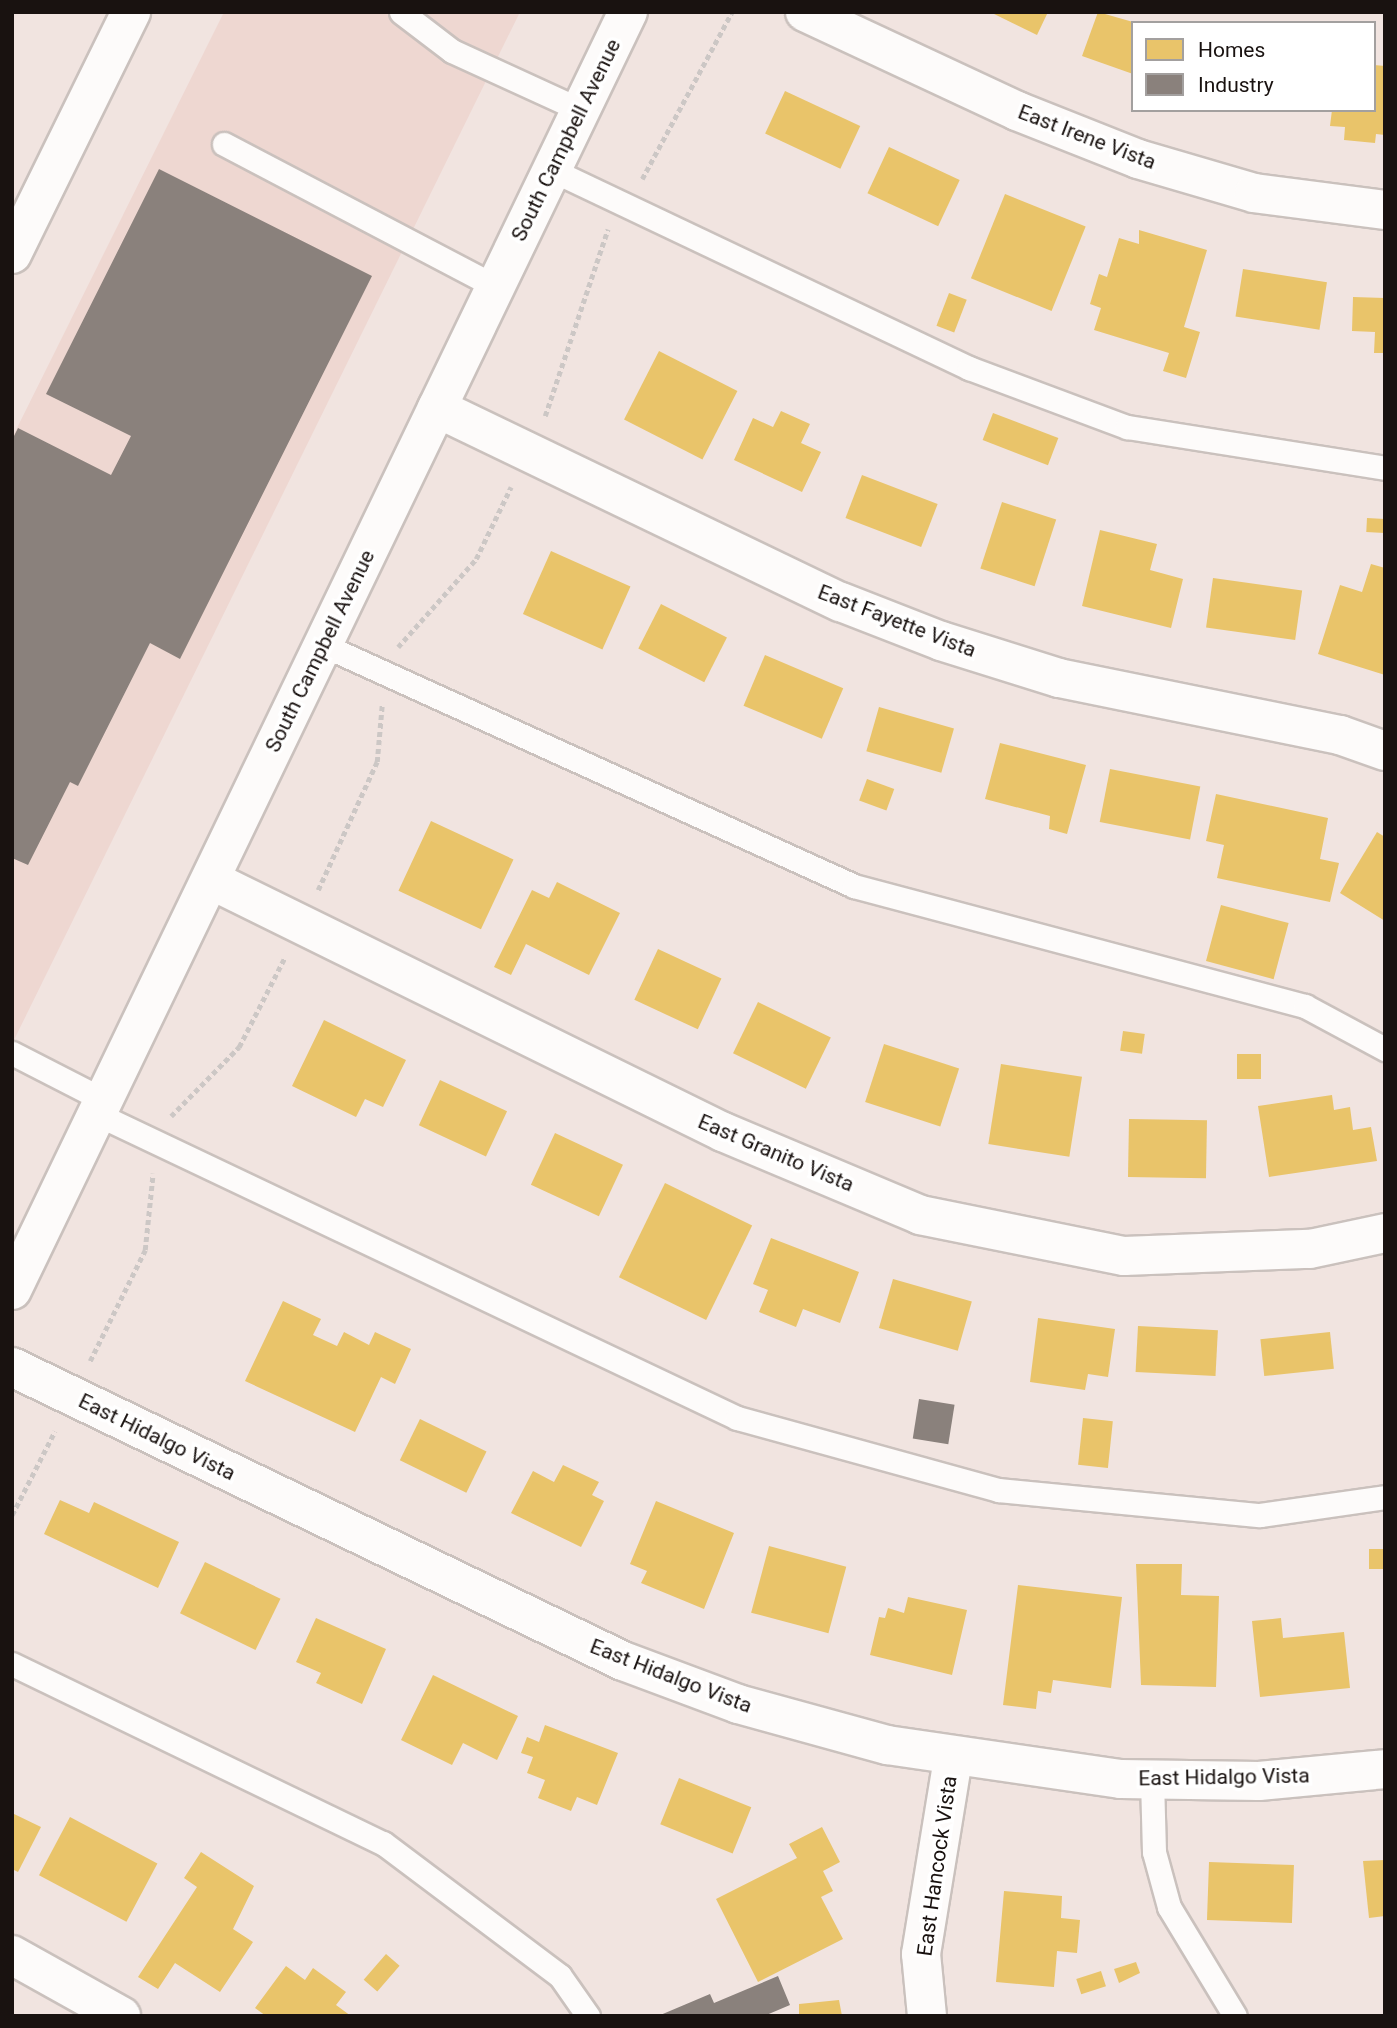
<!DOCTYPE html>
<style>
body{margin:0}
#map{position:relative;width:1397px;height:2028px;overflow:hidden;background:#f1e4e0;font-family:Roboto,sans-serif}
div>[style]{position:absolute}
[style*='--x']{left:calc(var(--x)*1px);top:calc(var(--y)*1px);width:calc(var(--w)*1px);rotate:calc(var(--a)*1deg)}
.built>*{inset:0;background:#eed7d1}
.homes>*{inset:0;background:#e9c46a;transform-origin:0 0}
.industry>*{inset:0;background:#8a817c;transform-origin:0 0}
.path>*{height:4.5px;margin-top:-2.25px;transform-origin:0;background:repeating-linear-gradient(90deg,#ccc7c5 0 5px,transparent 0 8.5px)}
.roads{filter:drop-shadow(2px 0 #cac1bd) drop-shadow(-2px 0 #cac1bd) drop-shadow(0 2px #cac1bd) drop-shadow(0 -2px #cac1bd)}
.lane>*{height:23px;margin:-11.5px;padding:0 11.5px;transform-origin:11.5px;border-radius:11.5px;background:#fdfbfa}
.street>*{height:38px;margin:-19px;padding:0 19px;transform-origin:19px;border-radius:19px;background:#fdfbfa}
.primary>*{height:38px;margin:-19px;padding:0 19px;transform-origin:19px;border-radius:19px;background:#fdfbfa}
span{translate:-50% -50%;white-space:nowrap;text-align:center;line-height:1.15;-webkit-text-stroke:7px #fff;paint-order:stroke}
.street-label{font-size:21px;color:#191210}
.frame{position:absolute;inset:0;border:14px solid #191210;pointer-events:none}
.legend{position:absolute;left:1131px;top:21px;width:245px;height:91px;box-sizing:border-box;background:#fff;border:2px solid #a3a09f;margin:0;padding:9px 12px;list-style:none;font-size:21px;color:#191210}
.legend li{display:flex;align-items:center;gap:14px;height:35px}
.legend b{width:35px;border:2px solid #a3a09f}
</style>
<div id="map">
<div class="built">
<div style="clip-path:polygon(224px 12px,520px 12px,12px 1044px,12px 438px)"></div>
</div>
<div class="homes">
<div style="clip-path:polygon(990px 12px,1048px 12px,1037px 35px)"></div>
<div style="clip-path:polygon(1098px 12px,1133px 22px,1133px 74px,1082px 56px)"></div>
<div style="clip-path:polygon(1374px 65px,1385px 66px,1385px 135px,1376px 134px,1375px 143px,1344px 140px,1345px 127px,1330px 126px,1332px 110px,1374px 110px)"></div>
<div style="left:785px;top:91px;width:83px;height:47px;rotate:25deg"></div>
<div style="left:889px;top:147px;width:78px;height:51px;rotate:25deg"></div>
<div style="left:1005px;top:194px;width:87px;height:91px;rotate:22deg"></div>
<div style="clip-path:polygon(1139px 230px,1207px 250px,1184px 327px,1200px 332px,1186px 378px,1163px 371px,1169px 353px,1094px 330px,1101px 308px,1090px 304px,1099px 274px,1107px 277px,1119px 238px,1139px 244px)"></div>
<div style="left:1243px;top:269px;width:85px;height:48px;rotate:9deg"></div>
<div style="left:949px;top:293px;width:19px;height:35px;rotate:21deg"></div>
<div style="clip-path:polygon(1353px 297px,1385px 298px,1385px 353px,1374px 353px,1375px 332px,1352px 331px)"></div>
<div style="left:659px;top:351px;width:88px;height:77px;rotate:27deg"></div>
<div style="clip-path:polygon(781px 411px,810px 424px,801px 443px,821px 452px,802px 492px,734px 460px,753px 418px,773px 427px)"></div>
<div style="left:993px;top:413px;width:70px;height:29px;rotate:21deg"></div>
<div style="left:862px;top:475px;width:81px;height:46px;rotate:21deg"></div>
<div style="left:1002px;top:502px;width:57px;height:70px;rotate:18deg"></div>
<div style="left:1367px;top:518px;width:18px;height:14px;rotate:3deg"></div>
<div style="clip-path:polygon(1100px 530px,1157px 544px,1150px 570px,1183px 579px,1171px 628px,1082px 606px)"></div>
<div style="left:551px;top:551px;width:87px;height:69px;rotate:24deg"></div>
<div style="clip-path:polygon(1371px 564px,1385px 568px,1385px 675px,1318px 654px,1340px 585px,1362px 592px)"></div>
<div style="left:1213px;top:578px;width:90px;height:50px;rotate:8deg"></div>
<div style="left:661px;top:604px;width:74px;height:50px;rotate:27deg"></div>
<div style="left:765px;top:655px;width:85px;height:55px;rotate:23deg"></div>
<div style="left:879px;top:707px;width:78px;height:46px;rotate:16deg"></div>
<div style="clip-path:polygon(1000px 743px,1086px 765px,1067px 834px,1049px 829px,1050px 816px,985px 799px)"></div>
<div style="left:1110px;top:769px;width:92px;height:54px;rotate:11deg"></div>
<div style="left:867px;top:779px;width:29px;height:23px;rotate:20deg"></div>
<div style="clip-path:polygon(1216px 794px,1328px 818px,1320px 859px,1339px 863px,1330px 902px,1217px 878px,1224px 845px,1206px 841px)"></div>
<div style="left:431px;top:821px;width:91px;height:77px;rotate:25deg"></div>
<div style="clip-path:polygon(1377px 832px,1385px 837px,1385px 921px,1340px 893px)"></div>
<div style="clip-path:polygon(557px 882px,620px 913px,589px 975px,526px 944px,511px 975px,494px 967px,532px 890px,549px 898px)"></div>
<div style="left:1221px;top:905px;width:70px;height:58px;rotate:15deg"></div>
<div style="left:658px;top:949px;width:70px;height:56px;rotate:25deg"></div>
<div style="left:758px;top:1002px;width:81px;height:57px;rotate:26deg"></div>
<div style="clip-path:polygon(324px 1020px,406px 1060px,383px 1107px,365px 1099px,356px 1117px,292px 1086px)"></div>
<div style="left:1123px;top:1031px;width:22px;height:20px;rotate:8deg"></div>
<div style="left:884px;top:1044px;width:79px;height:61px;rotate:18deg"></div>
<div style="left:1237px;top:1054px;width:24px;height:25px"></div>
<div style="left:1001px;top:1064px;width:82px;height:81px;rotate:9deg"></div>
<div style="left:440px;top:1080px;width:74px;height:50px;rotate:25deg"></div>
<div style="clip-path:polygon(1332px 1095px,1334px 1110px,1350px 1107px,1353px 1130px,1371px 1127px,1377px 1161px,1269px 1177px,1258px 1106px)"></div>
<div style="left:1129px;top:1119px;width:78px;height:58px;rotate:1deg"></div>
<div style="left:555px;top:1133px;width:75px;height:57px;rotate:25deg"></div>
<div style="left:665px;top:1183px;width:97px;height:105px;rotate:26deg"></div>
<div style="clip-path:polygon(771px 1238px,859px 1272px,840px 1323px,803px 1309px,796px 1327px,759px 1312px,768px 1290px,753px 1284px)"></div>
<div style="left:893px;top:1279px;width:82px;height:51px;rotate:16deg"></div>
<div style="clip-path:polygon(283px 1301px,321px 1319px,313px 1335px,337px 1346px,344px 1332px,369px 1345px,375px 1332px,411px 1349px,395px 1384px,381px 1377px,355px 1432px,245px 1381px)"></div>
<div style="clip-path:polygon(1038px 1318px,1115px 1329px,1108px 1377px,1088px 1374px,1085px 1390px,1030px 1382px)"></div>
<div style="left:1138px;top:1326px;width:80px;height:46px;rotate:3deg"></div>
<div style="left:1330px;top:1332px;width:37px;height:70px;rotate:84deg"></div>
<div style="left:1083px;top:1418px;width:30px;height:47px;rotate:6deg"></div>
<div style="left:420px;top:1419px;width:74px;height:46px;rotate:26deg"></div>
<div style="clip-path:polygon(563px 1465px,599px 1482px,592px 1495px,604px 1501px,581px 1547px,511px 1513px,533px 1471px,554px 1482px)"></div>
<div style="clip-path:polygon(60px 1500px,89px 1513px,94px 1502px,179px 1542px,158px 1588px,44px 1534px)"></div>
<div style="clip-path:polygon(656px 1501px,734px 1533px,704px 1609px,641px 1583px,647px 1571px,630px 1564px)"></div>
<div style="left:769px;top:1546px;width:80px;height:69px;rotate:15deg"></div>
<div style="left:1385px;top:1549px;width:20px;height:16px;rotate:90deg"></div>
<div style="left:205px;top:1562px;width:84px;height:57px;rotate:26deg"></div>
<div style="clip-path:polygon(1136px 1564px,1182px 1564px,1181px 1595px,1219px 1596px,1216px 1687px,1141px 1685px)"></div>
<div style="clip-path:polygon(1018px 1585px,1122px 1597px,1111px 1688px,1053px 1680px,1051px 1693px,1038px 1691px,1036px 1709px,1003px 1705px)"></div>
<div style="clip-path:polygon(908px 1597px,967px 1610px,952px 1675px,870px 1655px,879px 1617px,885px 1618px,888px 1608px,904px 1613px)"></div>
<div style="clip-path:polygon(316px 1618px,386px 1649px,362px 1704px,316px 1683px,321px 1673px,296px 1662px)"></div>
<div style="clip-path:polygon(1281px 1618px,1283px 1638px,1344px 1632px,1350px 1688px,1260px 1697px,1252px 1621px)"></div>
<div style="clip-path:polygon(433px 1675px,518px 1716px,497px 1760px,463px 1743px,452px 1765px,401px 1740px)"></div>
<div style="clip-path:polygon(545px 1725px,618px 1753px,597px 1805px,577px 1797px,571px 1811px,538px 1798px,545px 1780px,527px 1773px,533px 1757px,521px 1753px,527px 1737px,539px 1742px)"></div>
<div style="left:679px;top:1778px;width:78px;height:50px;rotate:22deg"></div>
<div style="clip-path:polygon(12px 1813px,41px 1827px,18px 1872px,12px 1869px)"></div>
<div style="left:70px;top:1817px;width:99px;height:66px;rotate:28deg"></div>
<div style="clip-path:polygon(822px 1827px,840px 1862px,823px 1871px,833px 1891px,821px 1897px,843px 1939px,758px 1982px,716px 1899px,797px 1858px,789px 1844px)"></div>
<div style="clip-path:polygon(201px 1852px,254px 1886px,233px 1929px,253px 1942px,220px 1992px,175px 1963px,158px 1989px,138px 1977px,197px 1887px,184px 1878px)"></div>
<div style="clip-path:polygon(1385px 1860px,1385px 1916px,1369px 1918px,1363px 1861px)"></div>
<div style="left:1209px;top:1862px;width:85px;height:58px;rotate:2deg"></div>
<div style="clip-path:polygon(1004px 1891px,1062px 1896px,1061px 1918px,1080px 1920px,1077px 1953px,1057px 1951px,1054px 1987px,996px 1982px)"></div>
<div style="left:386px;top:1954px;width:18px;height:34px;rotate:41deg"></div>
<div style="clip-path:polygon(1136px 1962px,1140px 1973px,1119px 1983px,1114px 1969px)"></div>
<div style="clip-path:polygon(286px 1966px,305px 1980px,313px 1968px,346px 1992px,336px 2005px,351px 2016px,266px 2016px,255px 2008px)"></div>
<div style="left:1101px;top:1971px;width:16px;height:26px;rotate:72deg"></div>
<div style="clip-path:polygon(839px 2000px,842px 2016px,799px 2016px,799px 2004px)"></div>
</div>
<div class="industry">
<div style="clip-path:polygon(159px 169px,372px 276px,180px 659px,150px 643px,78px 786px,70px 782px,28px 865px,12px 858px,12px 440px,18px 428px,111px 475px,131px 436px,46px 394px)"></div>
<div style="left:919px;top:1399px;width:36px;height:40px;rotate:9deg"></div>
<div style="clip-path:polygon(778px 1976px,790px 2005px,764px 2016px,658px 2016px,710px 1994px,714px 2003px)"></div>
</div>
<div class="path">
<div style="--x:642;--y:179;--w:190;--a:-61.7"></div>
<div style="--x:545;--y:416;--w:197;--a:-71.4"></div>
<div style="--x:398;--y:647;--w:118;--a:-48.4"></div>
<div style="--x:476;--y:559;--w:80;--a:-64.1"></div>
<div style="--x:318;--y:890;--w:141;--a:-65.3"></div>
<div style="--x:377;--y:762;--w:57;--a:-85"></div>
<div style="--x:171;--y:1116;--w:97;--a:-45.4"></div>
<div style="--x:239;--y:1047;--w:101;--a:-62.9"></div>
<div style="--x:90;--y:1361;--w:124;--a:-63.6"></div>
<div style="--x:145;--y:1250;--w:77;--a:-84.1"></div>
<div style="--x:12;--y:1515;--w:94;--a:-62.9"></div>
</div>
<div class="roads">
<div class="lane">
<div style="--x:401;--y:12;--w:64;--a:37.4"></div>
<div style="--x:452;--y:51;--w:142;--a:24.6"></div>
<div style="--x:224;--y:144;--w:307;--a:27.7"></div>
<div style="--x:552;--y:170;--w:462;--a:25.4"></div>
<div style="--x:969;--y:368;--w:169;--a:20.5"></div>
<div style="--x:1127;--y:427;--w:261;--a:9"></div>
<div style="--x:323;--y:645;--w:583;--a:24.41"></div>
<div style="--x:854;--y:886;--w:467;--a:14.9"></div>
<div style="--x:1305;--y:1006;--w:91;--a:28.3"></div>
<div style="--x:12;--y:1053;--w:103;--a:27.1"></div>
<div style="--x:97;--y:1114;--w:709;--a:25.41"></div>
<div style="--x:737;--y:1418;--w:271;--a:15.4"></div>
<div style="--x:998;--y:1490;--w:263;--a:5.5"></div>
<div style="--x:1260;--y:1515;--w:126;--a:-8.2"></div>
<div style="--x:12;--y:1664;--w:412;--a:25.8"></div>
<div style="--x:383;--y:1843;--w:221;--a:36.9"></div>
<div style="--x:560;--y:1976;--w:49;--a:55"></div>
<div style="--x:1152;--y:1780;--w:72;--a:88.4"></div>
<div style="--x:1154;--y:1852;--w:57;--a:74.7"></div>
<div style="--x:1169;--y:1907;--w:127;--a:58.8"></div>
</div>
<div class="street">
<div style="--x:805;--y:12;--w:234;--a:25"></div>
<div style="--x:1017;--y:111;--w:130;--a:21.6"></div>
<div style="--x:1138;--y:159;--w:121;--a:16.3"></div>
<div style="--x:1254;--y:193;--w:132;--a:7.4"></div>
<div style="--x:437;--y:408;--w:448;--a:25.7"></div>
<div style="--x:841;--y:602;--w:107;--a:21.3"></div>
<div style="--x:941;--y:641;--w:124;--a:17.4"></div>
<div style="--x:1059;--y:678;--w:287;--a:11.5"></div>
<div style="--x:1340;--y:735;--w:48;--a:19.6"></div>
<div style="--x:211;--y:880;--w:571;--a:26.21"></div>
<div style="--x:723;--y:1132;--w:214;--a:22.8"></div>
<div style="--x:920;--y:1215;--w:208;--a:11.4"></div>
<div style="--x:1124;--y:1256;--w:186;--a:-2.2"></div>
<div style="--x:1310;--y:1249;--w:77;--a:-12"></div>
<div style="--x:12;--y:1290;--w:1419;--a:-64.27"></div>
<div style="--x:12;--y:1367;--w:678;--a:25.7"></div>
<div style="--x:623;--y:1661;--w:123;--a:20.5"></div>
<div style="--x:738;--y:1704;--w:155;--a:15.4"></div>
<div style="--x:887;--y:1745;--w:236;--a:8.3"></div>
<div style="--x:1121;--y:1779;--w:138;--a:0.8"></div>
<div style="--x:1259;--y:1781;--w:127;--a:-5.4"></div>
<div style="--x:12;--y:1955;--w:125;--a:29.2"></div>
<div style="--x:927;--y:2016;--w:62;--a:-95.5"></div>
<div style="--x:921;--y:1954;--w:199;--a:-80.7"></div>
</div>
<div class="primary">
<div style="--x:12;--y:254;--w:270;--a:-63.8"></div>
</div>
</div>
<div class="street-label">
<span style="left:1087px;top:137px;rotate:21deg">East Irene Vista</span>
<span style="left:566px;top:140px;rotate:-64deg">South Campbell Avenue</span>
<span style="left:897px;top:621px;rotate:21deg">East Fayette Vista</span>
<span style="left:320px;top:651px;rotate:-64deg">South Campbell Avenue</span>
<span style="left:776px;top:1153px;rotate:23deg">East Granito Vista</span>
<span style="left:157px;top:1437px;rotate:26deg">East Hidalgo Vista</span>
<span style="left:671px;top:1676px;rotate:21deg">East Hidalgo Vista</span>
<span style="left:1224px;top:1777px;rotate:-1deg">East Hidalgo Vista</span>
<span style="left:937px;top:1866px;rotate:-82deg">East Hancock Vista</span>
</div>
<div class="frame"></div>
<ul class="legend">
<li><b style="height:19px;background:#e9c46a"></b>Homes</li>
<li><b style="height:19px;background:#8a817c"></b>Industry</li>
</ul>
</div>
